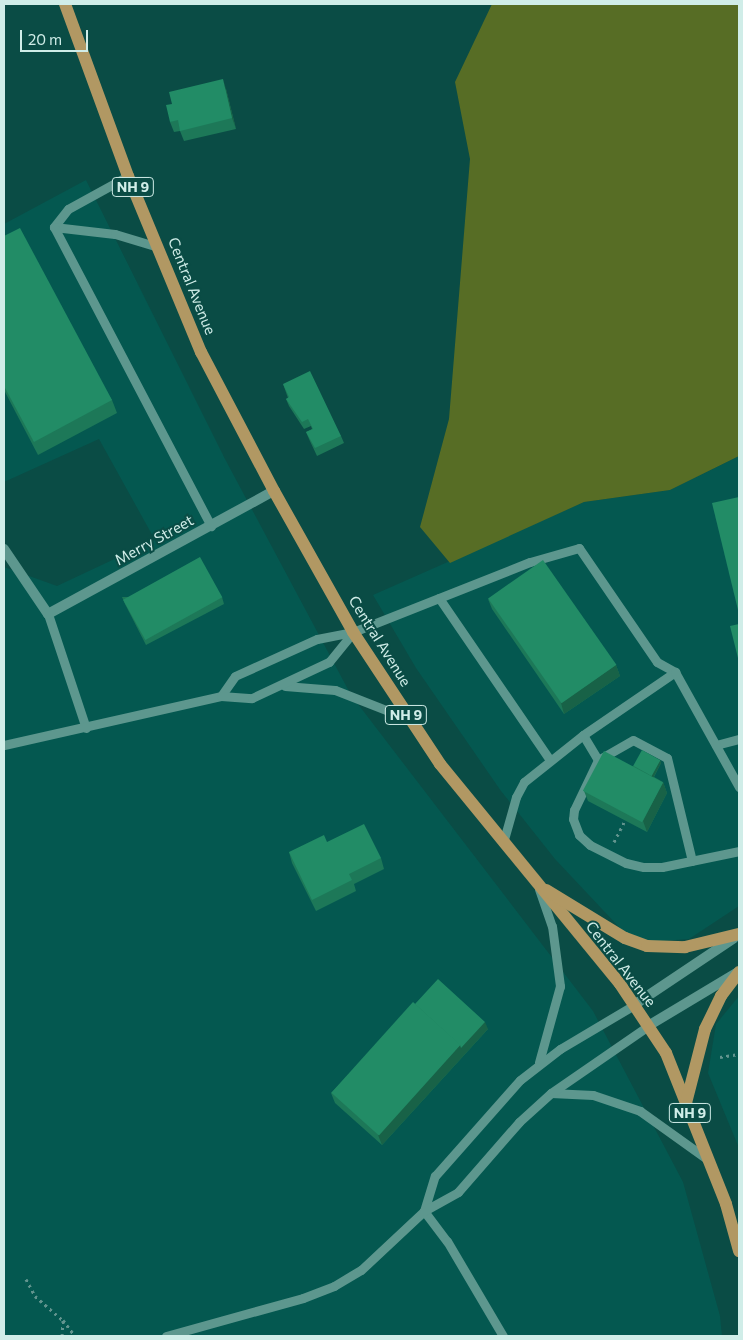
<!DOCTYPE html>
<style>
body{margin:0}
#map{position:relative;width:743px;height:1340px;overflow:hidden;background:#0a4c45;font-family:Commissioner,sans-serif}
div>[style]{position:absolute}
[style*='--x']{left:calc(var(--x)*1px);top:calc(var(--y)*1px);width:calc(var(--w)*1px);rotate:calc(var(--a)*1deg)}
.built>*{inset:0;background:#045850}
.green>*{inset:0;background:#576d25}
.path>*{height:3px;margin-top:-1.5px;transform-origin:0;background:repeating-linear-gradient(90deg,#62948e 0 2.5px,transparent 0 6.5px)}
.service>*{height:9px;margin:-4.5px;padding:0 4.5px;transform-origin:4.5px;border-radius:4.5px;background:#5d978e}
.minor>*{height:10px;margin:-5px;padding:0 5px;transform-origin:5px;border-radius:5px;background:#5d978e}
.tertiary>*{height:10px;margin:-5px;padding:0 5px;transform-origin:5px;border-radius:5px;background:#5d978e}
.primary>*{height:12px;margin:-6px;padding:0 6px;transform-origin:6px;border-radius:6px;background:#b19863}
.wall>*{inset:0;background:#1d7858}
.shaded-wall>*{inset:0;background:#186247}
.building>*{inset:0;background:#228c66;transform-origin:0 0}
span{translate:-50% -50%;white-space:nowrap;text-align:center;line-height:1.15;-webkit-text-stroke:4px #0a4c45;paint-order:stroke}
.shield-label span{padding:1px 4px;background:#0a4c45;border:1px solid;border-radius:4px;-webkit-text-stroke-width:0}
.shield-label{font-size:14px;color:#d0ede8;font-weight:700}
.street-label{font-size:15px;color:#d0ede8}
.frame{position:absolute;inset:0;border:5px solid #d0ede8;pointer-events:none}
.scale{position:absolute;left:20px;top:30px;width:68px;height:22px;box-sizing:border-box;border:2px solid #d0ede8;border-top:0;padding-left:6px;font-size:15px;line-height:18px;white-space:nowrap;color:#d0ede8;-webkit-text-stroke:4px #0a4c45;paint-order:stroke}
</style>
<div id="map">
<div class="built">
<div style="clip-path:polygon(86px 180px,225px 459px,351px 695px,593px 1011px,683px 1182px,720px 1316px,722px 1336px,4px 1336px,4px 567px,57px 586px,155px 540px,99px 439px,4px 482px,4px 224px)"></div>
<div style="clip-path:polygon(739px 456px,739px 906px,689px 939px,634px 943px,555px 859px,501px 791px,416px 668px,373px 595px,584px 502px,670px 490px)"></div>
<div style="clip-path:polygon(739px 996px,739px 1148px,708px 1073px,716px 1024px)"></div>
</div>
<div class="green">
<div style="clip-path:polygon(492px 4px,739px 4px,739px 456px,670px 490px,584px 502px,450px 563px,420px 527px,449px 419px,470px 159px,455px 82px)"></div>
</div>
<div class="path">
<div style="--x:614;--y:842;--w:22;--a:-63"></div>
<div style="--x:720;--y:1057;--w:19;--a:-9"></div>
<div style="--x:26;--y:1279;--w:19;--a:62"></div>
<div style="--x:35;--y:1296;--w:37;--a:41"></div>
<div style="--x:63;--y:1320;--w:20;--a:53"></div>
<div style="--x:62;--y:1336;--w:16;--a:-86"></div>
</div>
<div class="service">
<div style="--x:128;--y:176;--w:68;--a:151.2"></div>
<div style="--x:68;--y:209;--w:23;--a:128"></div>
<div style="--x:54;--y:227;--w:61;--a:6.5"></div>
<div style="--x:115;--y:234;--w:45;--a:16.8"></div>
<div style="--x:54;--y:227;--w:338;--a:62.3"></div>
<div style="--x:439;--y:598;--w:196;--a:55.6"></div>
<div style="--x:48;--y:614;--w:120;--a:71.6"></div>
<div style="--x:285;--y:686;--w:50;--a:4.6"></div>
<div style="--x:335;--y:690;--w:79;--a:21.4"></div>
<div style="--x:221;--y:696;--w:24;--a:-55"></div>
<div style="--x:235;--y:676;--w:90;--a:-24.3"></div>
<div style="--x:317;--y:639;--w:37;--a:-11"></div>
<div style="--x:353;--y:632;--w:190;--a:-21.6"></div>
<div style="--x:530;--y:562;--w:51;--a:-15.9"></div>
<div style="--x:579;--y:548;--w:138;--a:55.6"></div>
<div style="--x:657;--y:662;--w:21;--a:29"></div>
<div style="--x:583;--y:735;--w:29;--a:59"></div>
<div style="--x:4;--y:745;--w:222;--a:-12.7"></div>
<div style="--x:221;--y:696;--w:31;--a:4"></div>
<div style="--x:252;--y:698;--w:85;--a:-25.1"></div>
<div style="--x:329;--y:662;--w:38;--a:-51"></div>
<div style="--x:716;--y:745;--w:24;--a:-15"></div>
<div style="--x:503;--y:843;--w:48;--a:-74.2"></div>
<div style="--x:516;--y:797;--w:17;--a:-62"></div>
<div style="--x:524;--y:782;--w:75;--a:-38.5"></div>
<div style="--x:583;--y:735;--w:112;--a:-34.4"></div>
<div style="--x:675;--y:672;--w:132;--a:60.9"></div>
<div style="--x:692;--y:861;--w:106;--a:-103.6"></div>
<div style="--x:667;--y:758;--w:38;--a:-152"></div>
<div style="--x:633;--y:740;--w:40;--a:150.3"></div>
<div style="--x:598;--y:760;--w:55;--a:115.6"></div>
<div style="--x:574;--y:810;--w:9;--a:96"></div>
<div style="--x:573;--y:819;--w:17;--a:69"></div>
<div style="--x:579;--y:835;--w:15;--a:42"></div>
<div style="--x:590;--y:845;--w:40;--a:26.6"></div>
<div style="--x:626;--y:863;--w:18;--a:13"></div>
<div style="--x:644;--y:867;--w:18;--a:0"></div>
<div style="--x:662;--y:867;--w:79;--a:-11.7"></div>
<div style="--x:539;--y:889;--w:39;--a:71"></div>
<div style="--x:552;--y:926;--w:61;--a:82.4"></div>
<div style="--x:560;--y:986;--w:79;--a:105.4"></div>
<div style="--x:551;--y:1093;--w:42;--a:2.7"></div>
<div style="--x:593;--y:1095;--w:50;--a:18.8"></div>
<div style="--x:640;--y:1111;--w:82;--a:35.6"></div>
<div style="--x:424;--y:1211;--w:37;--a:-73"></div>
<div style="--x:435;--y:1176;--w:128;--a:-48.5"></div>
<div style="--x:520;--y:1080;--w:51;--a:-37.8"></div>
<div style="--x:560;--y:1049;--w:86;--a:-30.7"></div>
<div style="--x:424;--y:1211;--w:38;--a:53"></div>
<div style="--x:447;--y:1241;--w:110;--a:59.5"></div>
<div style="--x:166;--y:1336;--w:142;--a:-15.5"></div>
<div style="--x:303;--y:1298;--w:33;--a:-21"></div>
<div style="--x:334;--y:1286;--w:31;--a:-31"></div>
<div style="--x:361;--y:1270;--w:86;--a:-43.1"></div>
<div style="--x:424;--y:1211;--w:39;--a:-29"></div>
<div style="--x:458;--y:1192;--w:93;--a:-48.9"></div>
<div style="--x:519;--y:1122;--w:43;--a:-42.2"></div>
<div style="--x:551;--y:1093;--w:118;--a:-34.6"></div>
</div>
<div class="minor">
<div style="--x:4;--y:549;--w:78;--a:55.9"></div>
<div style="--x:48;--y:614;--w:257;--a:-28.6"></div>
</div>
<div class="tertiary">
<div style="--x:634;--y:1005;--w:120;--a:-33.8"></div>
<div style="--x:648;--y:1026;--w:105;--a:-31"></div>
</div>
<div class="primary">
<div style="--x:65;--y:4;--w:183;--a:69.9"></div>
<div style="--x:128;--y:176;--w:191;--a:67.5"></div>
<div style="--x:201;--y:352;--w:157;--a:62.3"></div>
<div style="--x:274;--y:491;--w:162;--a:60.7"></div>
<div style="--x:353;--y:632;--w:158;--a:56.6"></div>
<div style="--x:440;--y:764;--w:284;--a:50.7"></div>
<div style="--x:620;--y:984;--w:83;--a:56.3"></div>
<div style="--x:666;--y:1053;--w:162;--a:68.3"></div>
<div style="--x:726;--y:1204;--w:49;--a:74.5"></div>
<div style="--x:546;--y:890;--w:92;--a:31.3"></div>
<div style="--x:625;--y:938;--w:23;--a:20"></div>
<div style="--x:647;--y:946;--w:38;--a:2"></div>
<div style="--x:685;--y:947;--w:56;--a:-13.5"></div>
<div style="--x:686;--y:1103;--w:76;--a:-75.6"></div>
<div style="--x:705;--y:1029;--w:37;--a:-64"></div>
<div style="--x:721;--y:996;--w:30;--a:-53"></div>
</div>
<div class="wall">
<div style="clip-path:polygon(226px 89px,236px 129px,184px 141px,180px 131px,174px 132px,170px 122px)"></div>
<div style="clip-path:polygon(4px 236px,112px 400px,117px 413px,38px 455px,4px 390px)"></div>
<div style="clip-path:polygon(283px 384px,341px 436px,344px 443px,317px 456px,309px 439px,306px 432px,312px 429px,311px 426px,304px 429px,289px 406px,286px 399px,288px 398px)"></div>
<div style="clip-path:polygon(122px 597px,222px 597px,224px 604px,146px 645px,125px 604px)"></div>
<div style="clip-path:polygon(488px 599px,616px 665px,620px 676px,564px 714px,492px 609px)"></div>
<div style="clip-path:polygon(660px 760px,661px 763px,654px 777px,663px 782px,667px 793px,647px 832px,588px 801px,584px 791px,633px 766px)"></div>
<div style="clip-path:polygon(289px 852px,381px 858px,384px 869px,354px 884px,356px 891px,316px 911px,292px 863px)"></div>
<div style="clip-path:polygon(415px 1004px,488px 1029px,382px 1145px,335px 1103px,331px 1093px)"></div>
</div>
<div class="shaded-wall">
<div style="clip-path:polygon(223px 79px,226px 89px,236px 129px,232px 118px)"></div>
<div style="clip-path:polygon(616px 665px,620px 676px,564px 714px,561px 703px)"></div>
<div style="clip-path:polygon(660px 760px,661px 763px,650px 784px,649px 780px)"></div>
<div style="clip-path:polygon(663px 782px,667px 793px,647px 832px,643px 821px)"></div>
<div style="clip-path:polygon(485px 1022px,488px 1029px,382px 1145px,378px 1135px,460px 1045px)"></div>
</div>
<div class="building">
<div style="clip-path:polygon(223px 79px,232px 118px,180px 131px,178px 120px,170px 122px,166px 105px,172px 104px,169px 92px)"></div>
<div style="clip-path:polygon(20px 228px,112px 400px,34px 442px,4px 386px,4px 236px)"></div>
<div style="clip-path:polygon(310px 371px,341px 436px,315px 448px,306px 432px,313px 429px,308px 419px,302px 422px,286px 399px,289px 397px,283px 384px)"></div>
<div style="clip-path:polygon(739px 497px,739px 614px,712px 503px)"></div>
<div style="left:200px;top:557px;width:46px;height:88px;rotate:61deg"></div>
<div style="left:543px;top:560px;width:128px;height:67px;rotate:55deg"></div>
<div style="clip-path:polygon(739px 624px,739px 662px,730px 626px)"></div>
<div style="left:642px;top:750px;width:21px;height:18px;rotate:29deg"></div>
<div style="left:604px;top:751px;width:67px;height:45px;rotate:28deg"></div>
<div style="clip-path:polygon(364px 824px,381px 858px,349px 874px,352px 880px,312px 900px,289px 852px,324px 835px,327px 842px)"></div>
<div style="clip-path:polygon(438px 979px,485px 1022px,461px 1048px,460px 1045px,415px 1004px)"></div>
<div style="left:413px;top:1002px;width:64px;height:122px;rotate:42deg"></div>
</div>
<div class="shield-label">
<span style="left:133px;top:187px">NH 9</span>
<span style="left:406px;top:715px">NH 9</span>
<span style="left:690px;top:1113px">NH 9</span>
</div>
<div class="street-label">
<span style="left:192px;top:286px;rotate:68deg">Central Avenue</span>
<span style="left:154px;top:540px;rotate:-29deg">Merry Street</span>
<span style="left:380px;top:641px;rotate:58deg">Central Avenue</span>
<span style="left:621px;top:964px;rotate:52deg">Central Avenue</span>
</div>
<div class="frame"></div>
<div class="scale">20 m</div>
</div>
